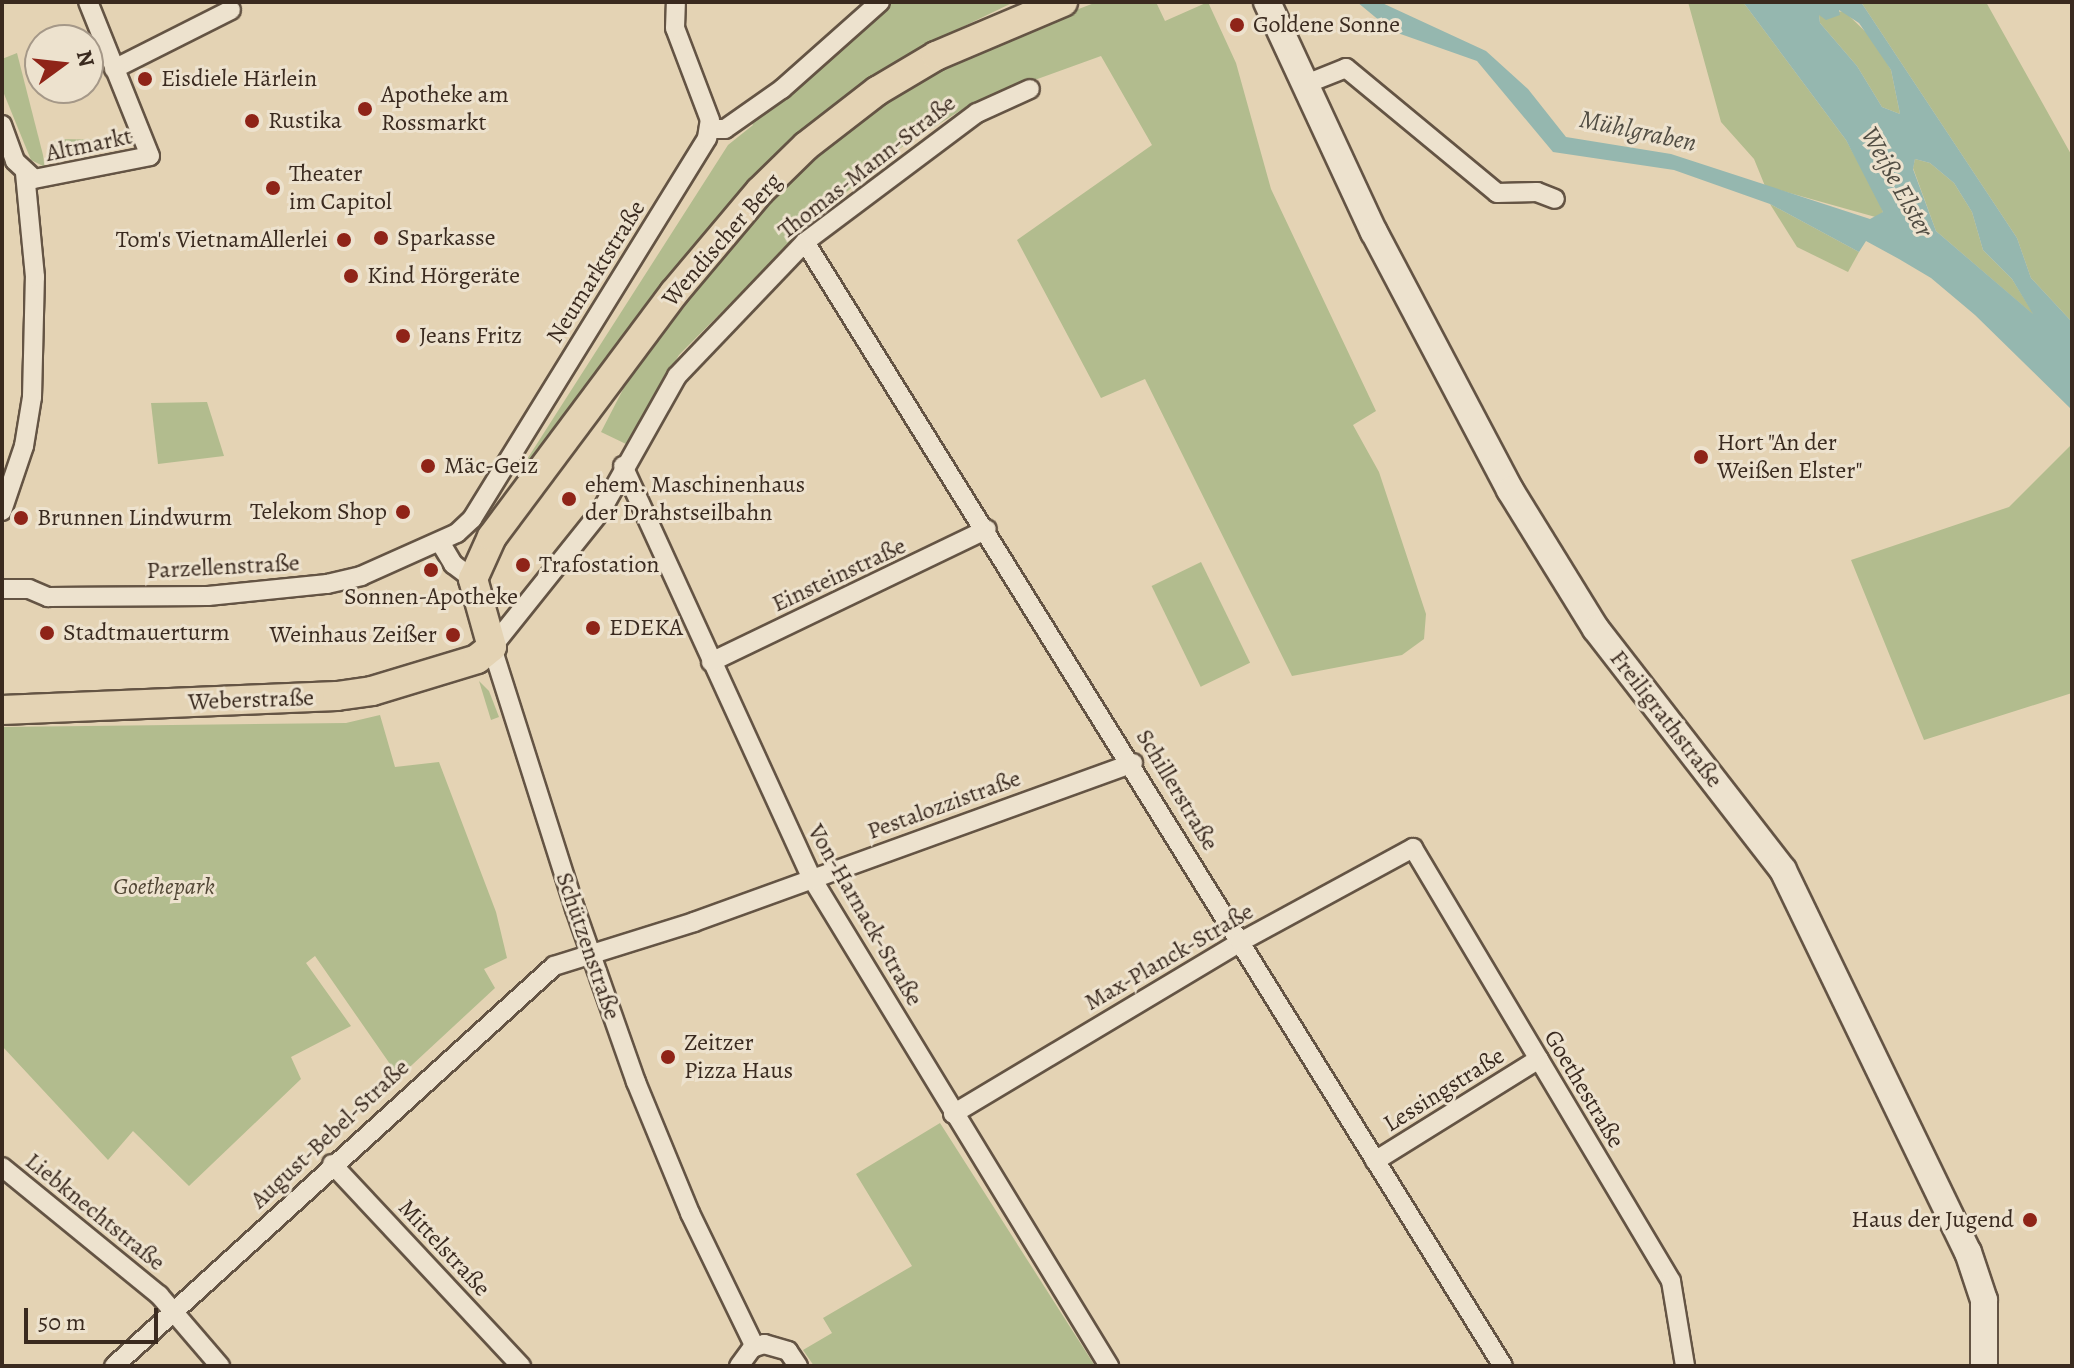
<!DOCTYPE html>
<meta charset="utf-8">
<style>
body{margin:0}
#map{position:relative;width:2074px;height:1368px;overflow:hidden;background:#e4d3b4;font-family:Alegreya,serif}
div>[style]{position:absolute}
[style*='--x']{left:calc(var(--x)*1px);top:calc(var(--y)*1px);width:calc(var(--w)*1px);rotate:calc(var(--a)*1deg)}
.green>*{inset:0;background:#b2bc8e;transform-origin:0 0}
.water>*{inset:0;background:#95b7af}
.roads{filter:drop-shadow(2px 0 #645444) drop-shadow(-2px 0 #645444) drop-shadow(0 2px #645444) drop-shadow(0 -2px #645444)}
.street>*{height:18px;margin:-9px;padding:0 9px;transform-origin:9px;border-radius:9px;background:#ede2ce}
.secondary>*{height:26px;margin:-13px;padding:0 13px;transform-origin:13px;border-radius:13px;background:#ede2ce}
.primary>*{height:28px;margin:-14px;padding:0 14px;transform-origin:14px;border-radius:14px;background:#e4d3b4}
.dots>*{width:22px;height:22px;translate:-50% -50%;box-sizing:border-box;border:4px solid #ede2ce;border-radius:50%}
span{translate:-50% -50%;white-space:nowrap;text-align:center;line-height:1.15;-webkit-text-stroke:6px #ede2ce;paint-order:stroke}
.poi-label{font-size:24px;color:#3a2a1f}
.left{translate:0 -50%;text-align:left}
.right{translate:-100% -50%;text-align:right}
.street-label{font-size:24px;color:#3a2a1f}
.park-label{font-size:24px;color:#524735;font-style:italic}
.water-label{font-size:26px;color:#514d43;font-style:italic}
.frame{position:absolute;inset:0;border:4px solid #3a2a1f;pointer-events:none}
.north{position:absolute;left:24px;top:24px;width:80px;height:80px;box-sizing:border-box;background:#ede2ce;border:2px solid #a59888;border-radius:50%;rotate:75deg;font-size:22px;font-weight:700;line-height:32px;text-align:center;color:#3a2a1f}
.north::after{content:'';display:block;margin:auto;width:28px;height:36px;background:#8f2418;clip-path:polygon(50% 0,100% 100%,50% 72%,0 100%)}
.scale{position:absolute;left:24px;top:1308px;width:134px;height:36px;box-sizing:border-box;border:4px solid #3a2a1f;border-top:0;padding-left:10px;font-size:24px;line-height:28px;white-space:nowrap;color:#3a2a1f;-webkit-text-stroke:6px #ede2ce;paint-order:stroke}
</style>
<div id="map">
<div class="green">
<div style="clip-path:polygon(888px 2px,1014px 2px,915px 50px,836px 104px,768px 160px,644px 308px,530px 469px,524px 464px,728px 145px,753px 125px,749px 120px,846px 47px)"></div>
<div style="clip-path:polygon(1097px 2px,1156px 2px,1165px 21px,1208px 2px,1236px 63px,1271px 189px,1376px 411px,1353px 425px,1379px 472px,1426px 614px,1424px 639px,1402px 655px,1292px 676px,1145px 379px,1101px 398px,1017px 240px,1152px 145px,1101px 56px,974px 102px,888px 156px,801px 232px,679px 355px,626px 444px,601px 432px,633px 370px,739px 228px,843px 131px,898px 91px,973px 49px)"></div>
<div style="clip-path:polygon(1688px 2px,1743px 2px,1846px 140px,1879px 200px,1883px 212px,1879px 218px,1765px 186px,1754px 159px,1721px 122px)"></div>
<div style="clip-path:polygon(1861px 2px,1986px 2px,2072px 156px,2072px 322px,2031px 278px,2017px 238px)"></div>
<div style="clip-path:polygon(1844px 11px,1872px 38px,1891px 70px,1900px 114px,1882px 107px,1857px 66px,1820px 23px,1819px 15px)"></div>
<div style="clip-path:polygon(17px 53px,43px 155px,45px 167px,31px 160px,2px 89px,2px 59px)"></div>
<div style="clip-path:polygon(57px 139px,120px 140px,121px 144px,59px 160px,51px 144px)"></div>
<div style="clip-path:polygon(1915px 159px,1930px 163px,1954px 183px,1972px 212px,1983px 250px,2012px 279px,2035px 316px,1936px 231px,1913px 168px)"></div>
<div style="clip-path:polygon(1770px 204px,1859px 252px,1848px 272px,1797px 247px)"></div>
<div style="clip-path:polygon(207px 402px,224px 456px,158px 464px,151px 403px)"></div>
<div style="clip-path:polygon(2072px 444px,2072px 693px,1924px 740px,1851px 560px,2009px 507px)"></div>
<div style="left:1201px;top:562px;width:112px;height:55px;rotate:64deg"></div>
<div style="clip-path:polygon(479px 681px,489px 691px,499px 717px,491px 720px)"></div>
<div style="clip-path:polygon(380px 715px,395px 767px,439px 762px,496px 912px,507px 958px,484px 969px,495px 988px,399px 1077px,315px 956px,306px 963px,351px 1026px,291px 1057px,301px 1079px,189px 1186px,133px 1131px,108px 1160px,2px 1046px,2px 727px,346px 723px)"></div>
<div style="clip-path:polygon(940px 1123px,1095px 1366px,814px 1366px,803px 1350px,832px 1333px,823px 1318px,912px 1266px,856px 1174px)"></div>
</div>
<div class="water">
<div style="clip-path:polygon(evenodd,1357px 2px,1380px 2px,1486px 51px,1528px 89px,1566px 137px,1671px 154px,1870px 219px,1883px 212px,1846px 140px,1743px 2px,1861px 2px,2017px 238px,2031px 278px,2072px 322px,2072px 410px,1975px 315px,1931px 278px,1899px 259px,1866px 241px,1859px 252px,1770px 204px,1674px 170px,1553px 152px,1477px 61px,1392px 31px,1357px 2px,1839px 10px,1859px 23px,1891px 70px,1900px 114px,1882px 107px,1857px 66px,1820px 23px,1819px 15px,1826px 20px,1840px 15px,1839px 10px,1357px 2px,1915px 159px,1930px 163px,1954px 183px,1972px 212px,1983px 250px,2012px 279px,2033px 314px,1936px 231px,1913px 169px,1915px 159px)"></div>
</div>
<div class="roads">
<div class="street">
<div style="--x:114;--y:69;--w:131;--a:-26.8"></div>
<div style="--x:1306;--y:84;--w:43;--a:-21.8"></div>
<div style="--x:1346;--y:68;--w:196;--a:39.6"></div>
<div style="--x:1497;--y:193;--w:40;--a:-1.4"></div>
<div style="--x:1537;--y:192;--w:19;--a:21"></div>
<div style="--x:2;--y:125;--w:38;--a:70"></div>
<div style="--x:15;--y:161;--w:26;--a:43"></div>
<div style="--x:34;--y:179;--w:118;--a:-11.2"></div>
<div style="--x:150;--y:156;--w:166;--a:-111.9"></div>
<div style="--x:710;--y:129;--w:15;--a:0"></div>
<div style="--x:725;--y:129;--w:70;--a:-35.1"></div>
<div style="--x:782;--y:89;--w:131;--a:-41.6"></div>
<div style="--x:805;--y:242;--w:1323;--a:58.16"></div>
<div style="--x:623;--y:466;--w:452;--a:65.4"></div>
<div style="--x:811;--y:877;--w:573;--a:58.64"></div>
<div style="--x:2;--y:511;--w:69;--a:-71.3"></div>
<div style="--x:24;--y:446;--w:50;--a:-80.7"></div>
<div style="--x:32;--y:397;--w:120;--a:-88.6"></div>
<div style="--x:35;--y:277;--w:104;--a:-95.5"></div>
<div style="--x:440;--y:542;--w:26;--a:59"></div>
<div style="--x:453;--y:564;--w:25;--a:37"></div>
<div style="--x:2;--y:589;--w:27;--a:0"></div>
<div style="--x:29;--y:589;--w:21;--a:23"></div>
<div style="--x:48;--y:597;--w:160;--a:-0.4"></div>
<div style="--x:208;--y:596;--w:120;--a:-5.8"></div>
<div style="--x:327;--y:584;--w:35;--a:-13"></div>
<div style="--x:361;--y:576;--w:105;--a:-24.1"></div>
<div style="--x:457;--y:533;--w:21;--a:-43"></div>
<div style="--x:472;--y:519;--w:448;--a:-58.3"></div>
<div style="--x:707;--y:138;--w:18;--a:-81"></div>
<div style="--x:710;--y:120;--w:98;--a:-110.8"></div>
<div style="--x:675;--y:28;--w:26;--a:-88"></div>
<div style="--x:711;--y:662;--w:306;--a:-25.7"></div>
<div style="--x:953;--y:1114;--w:335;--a:-30.9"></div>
<div style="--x:1240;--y:942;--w:197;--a:-28.5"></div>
<div style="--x:1413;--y:848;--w:504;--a:59.21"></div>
<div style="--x:1671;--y:1281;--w:86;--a:80.6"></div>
<div style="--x:1375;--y:1161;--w:193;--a:-31.9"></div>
<div style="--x:332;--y:1164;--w:277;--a:46.9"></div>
<div style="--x:2;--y:1167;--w:203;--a:39.2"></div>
<div style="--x:159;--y:1295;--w:94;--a:49.3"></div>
<div style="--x:755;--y:1347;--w:149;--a:-115.9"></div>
<div style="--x:690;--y:1213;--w:142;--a:-112.4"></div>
<div style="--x:636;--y:1082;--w:183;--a:-109.4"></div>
<div style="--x:575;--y:909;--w:275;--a:-107.6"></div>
<div style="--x:492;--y:647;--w:174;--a:-51.3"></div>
<div style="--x:601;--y:511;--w:155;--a:-60.6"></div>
<div style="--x:677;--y:376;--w:185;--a:-46.3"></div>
<div style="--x:805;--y:242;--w:215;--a:-36.9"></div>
<div style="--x:977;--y:113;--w:58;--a:-24.4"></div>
<div style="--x:114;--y:1366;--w:595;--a:-42.27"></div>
<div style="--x:554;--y:966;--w:147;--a:-17.4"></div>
<div style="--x:694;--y:922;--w:467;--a:-19.9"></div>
<div style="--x:739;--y:1366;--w:22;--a:-54"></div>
<div style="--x:752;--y:1348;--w:13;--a:-18"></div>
<div style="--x:764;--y:1344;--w:25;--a:16"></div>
<div style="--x:788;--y:1351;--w:18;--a:56"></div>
</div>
<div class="secondary">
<div style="--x:1267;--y:2;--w:254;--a:65.1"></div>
<div style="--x:1374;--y:232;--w:292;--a:62.2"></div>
<div style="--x:1510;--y:490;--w:163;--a:58.3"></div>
<div style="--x:1596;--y:629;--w:305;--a:52.2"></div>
<div style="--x:1783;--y:870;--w:424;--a:64.2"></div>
<div style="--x:1968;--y:1252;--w:51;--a:71.6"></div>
<div style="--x:1984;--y:1300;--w:66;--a:90"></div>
</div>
<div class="primary">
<div style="--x:2;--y:710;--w:335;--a:-2.4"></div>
<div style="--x:337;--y:696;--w:35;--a:-8"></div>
<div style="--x:372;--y:691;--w:110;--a:-16.9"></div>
<div style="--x:477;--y:659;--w:19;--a:-39"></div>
<div style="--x:492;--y:647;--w:71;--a:-105.6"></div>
<div style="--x:473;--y:579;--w:46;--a:-65.7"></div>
<div style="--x:492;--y:537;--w:304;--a:-53.3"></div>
<div style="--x:674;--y:293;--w:133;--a:-49.9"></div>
<div style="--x:760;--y:191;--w:64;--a:-44.4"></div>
<div style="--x:806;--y:146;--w:90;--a:-37.8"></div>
<div style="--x:877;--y:91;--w:69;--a:-30.7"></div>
<div style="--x:936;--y:56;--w:138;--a:-23"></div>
</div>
</div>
<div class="dots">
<div style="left:1237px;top:25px;background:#8f2418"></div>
<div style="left:145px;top:79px;background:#8f2418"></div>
<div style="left:365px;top:109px;background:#8f2418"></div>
<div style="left:252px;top:121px;background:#8f2418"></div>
<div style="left:273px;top:188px;background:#8f2418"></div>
<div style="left:381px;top:238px;background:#8f2418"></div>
<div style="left:344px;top:240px;background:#8f2418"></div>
<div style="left:351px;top:276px;background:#8f2418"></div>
<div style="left:403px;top:336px;background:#8f2418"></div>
<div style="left:1701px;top:457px;background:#8f2418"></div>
<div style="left:428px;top:466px;background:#8f2418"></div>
<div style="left:569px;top:499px;background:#8f2418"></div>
<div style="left:403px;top:512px;background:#8f2418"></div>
<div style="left:21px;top:518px;background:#8f2418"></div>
<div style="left:523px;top:565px;background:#8f2418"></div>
<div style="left:431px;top:570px;background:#8f2418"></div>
<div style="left:593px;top:628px;background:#8f2418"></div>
<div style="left:47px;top:633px;background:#8f2418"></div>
<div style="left:453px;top:635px;background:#8f2418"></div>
<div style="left:668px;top:1057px;background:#8f2418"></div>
<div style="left:2030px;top:1220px;background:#8f2418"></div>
</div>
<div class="poi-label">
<span class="left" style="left:1253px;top:25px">Goldene Sonne</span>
<span class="left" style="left:161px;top:79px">Eisdiele Härlein</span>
<span class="left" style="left:381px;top:109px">Apotheke am<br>Rossmarkt</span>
<span class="left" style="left:268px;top:121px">Rustika</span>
<span class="left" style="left:289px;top:188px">Theater<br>im Capitol</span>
<span class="left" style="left:397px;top:238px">Sparkasse</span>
<span class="right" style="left:328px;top:240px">Tom's VietnamAllerlei</span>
<span class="left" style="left:367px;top:276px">Kind Hörgeräte</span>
<span class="left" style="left:419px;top:336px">Jeans Fritz</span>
<span class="left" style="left:1717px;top:457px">Hort "An der<br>Weißen Elster"</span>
<span class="left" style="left:444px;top:466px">Mäc-Geiz</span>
<span class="left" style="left:585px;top:499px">ehem. Maschinenhaus<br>der Drahstseilbahn</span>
<span class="right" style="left:387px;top:512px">Telekom Shop</span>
<span class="left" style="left:37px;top:518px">Brunnen Lindwurm</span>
<span class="left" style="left:539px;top:565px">Trafostation</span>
<span style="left:431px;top:597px">Sonnen-Apotheke</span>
<span class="left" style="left:609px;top:628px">EDEKA</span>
<span class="left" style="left:63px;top:633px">Stadtmauerturm</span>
<span class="right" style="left:437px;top:635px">Weinhaus Zeißer</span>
<span class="left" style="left:684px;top:1057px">Zeitzer<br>Pizza Haus</span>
<span class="right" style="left:2014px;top:1220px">Haus der Jugend</span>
</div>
<div class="street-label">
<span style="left:89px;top:145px;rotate:-12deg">Altmarkt</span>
<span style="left:867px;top:167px;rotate:-38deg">Thomas-Mann-Straße</span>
<span style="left:722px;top:240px;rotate:-49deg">Wendischer Berg</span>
<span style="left:596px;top:272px;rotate:-58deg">Neumarktstraße</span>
<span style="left:223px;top:567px;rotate:-3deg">Parzellenstraße</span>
<span style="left:839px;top:575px;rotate:-25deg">Einsteinstraße</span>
<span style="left:251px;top:700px;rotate:-2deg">Weberstraße</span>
<span style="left:1666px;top:719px;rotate:52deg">Freiligrathstraße</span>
<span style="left:1177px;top:790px;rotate:59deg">Schillerstraße</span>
<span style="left:944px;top:805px;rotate:-20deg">Pestalozzistraße</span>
<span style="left:865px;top:915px;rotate:60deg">Von-Harnack-Straße</span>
<span style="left:588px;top:946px;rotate:71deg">Schützenstraße</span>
<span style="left:1169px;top:957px;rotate:-30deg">Max-Planck-Straße</span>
<span style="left:1584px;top:1089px;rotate:59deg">Goethestraße</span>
<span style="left:1444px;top:1090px;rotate:-32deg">Lessingstraße</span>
<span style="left:330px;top:1134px;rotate:-43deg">August-Bebel-Straße</span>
<span style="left:95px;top:1212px;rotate:39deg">Liebknechtstraße</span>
<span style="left:444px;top:1248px;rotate:47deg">Mittelstraße</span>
</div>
<div class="park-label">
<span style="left:164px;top:887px">Goethepark</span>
</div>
<div class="water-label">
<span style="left:1638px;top:131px;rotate:12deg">Mühlgraben</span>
<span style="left:1897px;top:182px;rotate:61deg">Weiße Elster</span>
</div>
<div class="frame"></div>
<div class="north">N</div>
<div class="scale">50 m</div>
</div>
